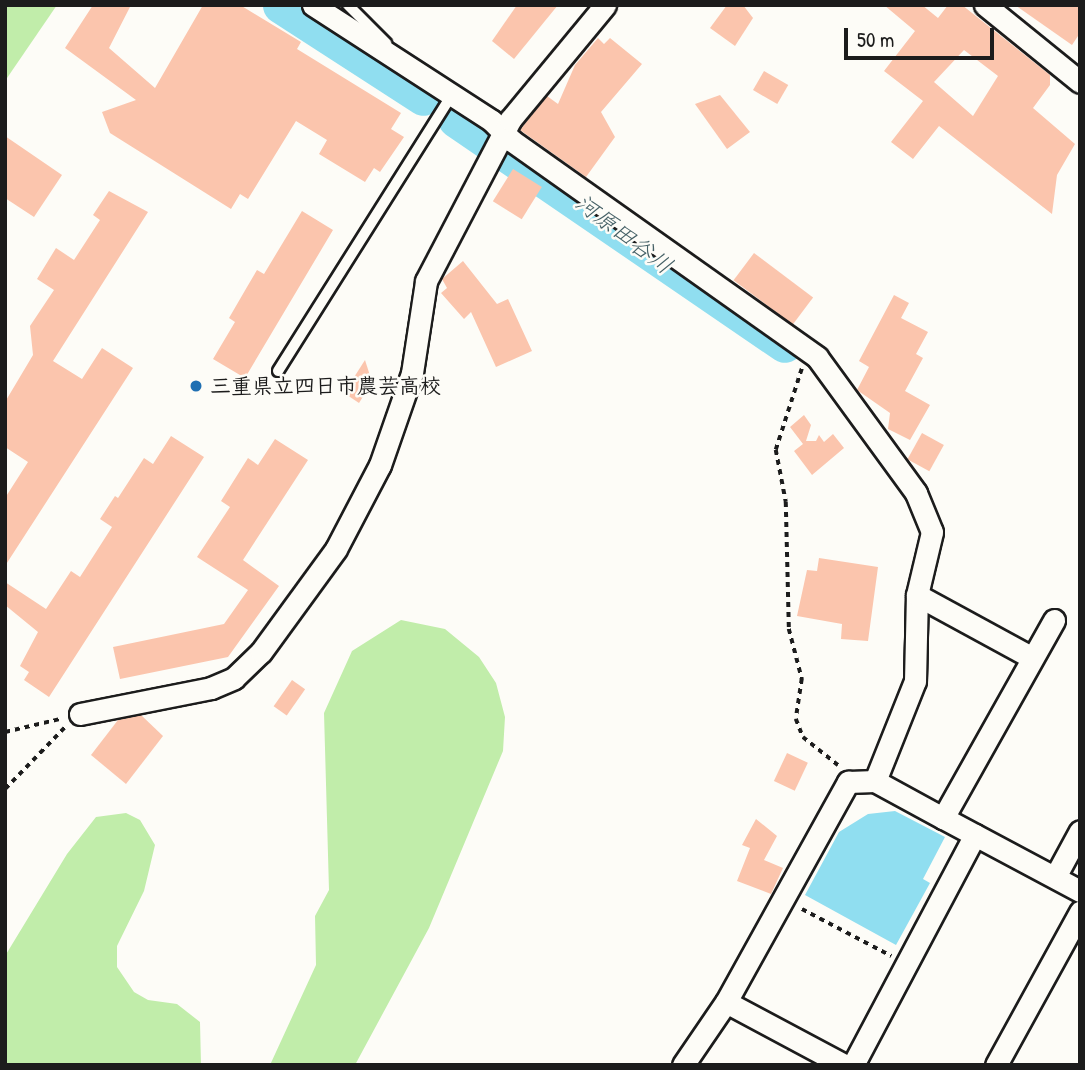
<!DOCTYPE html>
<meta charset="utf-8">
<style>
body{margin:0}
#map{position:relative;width:1085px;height:1070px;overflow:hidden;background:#fdfcf7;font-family:"Patrick Hand","Klee One",sans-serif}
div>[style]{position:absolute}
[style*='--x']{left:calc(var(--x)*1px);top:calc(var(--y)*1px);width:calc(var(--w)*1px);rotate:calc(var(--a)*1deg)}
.green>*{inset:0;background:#c1edaa}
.water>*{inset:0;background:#90def0}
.river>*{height:37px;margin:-18.5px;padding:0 18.5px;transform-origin:18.5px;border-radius:18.5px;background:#90def0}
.building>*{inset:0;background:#fbc5ad;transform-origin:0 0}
.path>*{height:3.5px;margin-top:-1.75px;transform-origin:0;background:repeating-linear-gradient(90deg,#1c1c1c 0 5px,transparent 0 10px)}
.roads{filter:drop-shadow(2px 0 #1c1c1c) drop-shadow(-2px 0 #1c1c1c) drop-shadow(0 2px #1c1c1c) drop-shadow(0 -2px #1c1c1c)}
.service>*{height:10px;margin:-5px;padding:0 5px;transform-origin:5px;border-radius:5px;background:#fdfcf7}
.minor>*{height:21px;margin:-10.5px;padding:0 10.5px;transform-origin:10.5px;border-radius:10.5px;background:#fdfcf7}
.dots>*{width:19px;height:19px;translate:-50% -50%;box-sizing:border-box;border:4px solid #fdfcf7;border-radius:50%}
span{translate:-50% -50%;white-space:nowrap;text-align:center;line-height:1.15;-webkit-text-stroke:5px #fdfcf7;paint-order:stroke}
.poi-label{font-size:21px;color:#1c1c1c;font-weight:700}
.left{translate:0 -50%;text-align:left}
.water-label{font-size:23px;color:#456066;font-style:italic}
.frame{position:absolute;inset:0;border:7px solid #1c1c1c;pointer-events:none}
.scale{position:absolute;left:844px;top:28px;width:150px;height:32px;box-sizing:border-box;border:4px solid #1c1c1c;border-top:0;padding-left:9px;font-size:21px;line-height:24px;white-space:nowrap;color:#1c1c1c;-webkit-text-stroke:5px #fdfcf7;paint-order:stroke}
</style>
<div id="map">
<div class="green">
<div style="clip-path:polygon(5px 5px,57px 5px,5px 81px)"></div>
<div style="clip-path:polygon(401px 620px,445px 629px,479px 657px,496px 683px,505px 717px,503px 751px,429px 928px,355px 1065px,270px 1065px,316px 965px,315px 916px,329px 890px,324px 713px,352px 651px)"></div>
<div style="clip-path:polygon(126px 813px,140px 820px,155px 845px,144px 891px,117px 946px,117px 967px,134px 992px,148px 1000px,177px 1004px,200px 1022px,201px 1065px,5px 1065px,5px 956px,67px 854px,96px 817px)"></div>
</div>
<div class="water">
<div style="clip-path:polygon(895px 811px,945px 837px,923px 879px,930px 883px,896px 945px,805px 895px,839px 832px,868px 814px)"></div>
</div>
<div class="river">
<div style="--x:281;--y:5;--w:169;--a:32.9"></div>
<div style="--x:456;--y:119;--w:398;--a:34.4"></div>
</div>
<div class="building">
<div style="clip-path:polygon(93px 5px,131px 5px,109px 48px,155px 88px,203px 5px,240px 5px,301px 42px,297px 49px,401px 113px,391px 129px,404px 137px,380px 172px,374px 168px,365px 182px,319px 154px,327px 140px,296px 121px,248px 199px,240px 194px,231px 209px,110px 133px,102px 112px,136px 100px,65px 48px)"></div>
<div style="clip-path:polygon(517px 5px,558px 5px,514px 59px,492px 41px)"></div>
<div style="clip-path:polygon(727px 5px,743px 5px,753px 18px,735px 46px,710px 28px)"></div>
<div style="clip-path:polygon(evenodd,884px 5px,922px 5px,938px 18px,948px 5px,962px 5px,1050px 75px,1050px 85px,1033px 108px,1075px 144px,1057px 175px,1052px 214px,939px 126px,913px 159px,891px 142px,923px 101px,884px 71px,915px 31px,884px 5px,964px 50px,998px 76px,973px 116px,934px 82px,964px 50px)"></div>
<div style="clip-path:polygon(1015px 5px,1080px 5px,1080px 33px,1072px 45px)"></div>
<div style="clip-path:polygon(598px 38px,604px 44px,610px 38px,642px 64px,601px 112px,615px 137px,586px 177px,520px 130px,547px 96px,558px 104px,575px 65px)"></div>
<div style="left:764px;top:71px;width:28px;height:22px;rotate:30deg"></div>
<div style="clip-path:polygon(720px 95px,750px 132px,727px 149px,695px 104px)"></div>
<div style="clip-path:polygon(5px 136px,62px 175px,34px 217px,5px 198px)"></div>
<div style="left:513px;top:169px;width:34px;height:38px;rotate:32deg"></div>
<div style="clip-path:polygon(109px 191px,148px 212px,53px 361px,82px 379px,102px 348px,133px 368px,5px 566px,5px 498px,28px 462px,5px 447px,5px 402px,33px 355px,30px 326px,54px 290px,37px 279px,56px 248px,74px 260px,100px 220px,93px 215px)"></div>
<div style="clip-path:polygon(302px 211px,333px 230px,245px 378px,213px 359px,235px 322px,229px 318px,247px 287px,257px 270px,264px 274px)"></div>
<div style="left:754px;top:253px;width:74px;height:34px;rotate:37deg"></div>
<div style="clip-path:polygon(463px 261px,497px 304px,508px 299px,532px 351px,496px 367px,471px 312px,464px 319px,441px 293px,447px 288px,442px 279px)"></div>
<div style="clip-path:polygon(894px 295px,909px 303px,901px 318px,928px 332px,916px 354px,923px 358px,905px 391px,930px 405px,910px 440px,888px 429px,890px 413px,857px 390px,869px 367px,859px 361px)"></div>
<div style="clip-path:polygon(365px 360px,372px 382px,359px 403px,344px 393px)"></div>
<div style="clip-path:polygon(804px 415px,811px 425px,806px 441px,816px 441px,819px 435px,824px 442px,833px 434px,844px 448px,812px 475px,794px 451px,803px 444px,790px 427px)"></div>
<div style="left:922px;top:433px;width:25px;height:30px;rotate:29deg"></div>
<div style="clip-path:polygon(171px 436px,204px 457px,49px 697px,24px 680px,29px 672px,20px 666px,38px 632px,5px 605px,5px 582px,46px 609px,71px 571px,80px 577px,112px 527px,100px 519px,115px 496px,118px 498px,144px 458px,153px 464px)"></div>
<div style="clip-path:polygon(275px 439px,308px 460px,243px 560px,279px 586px,228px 657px,120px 679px,113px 647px,224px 624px,248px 590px,197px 557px,230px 507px,221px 501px,248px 458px,258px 465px)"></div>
<div style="clip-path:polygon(819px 558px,878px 567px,868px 641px,841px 639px,842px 624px,797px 616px,807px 570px,817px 571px)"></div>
<div style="left:292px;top:680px;width:16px;height:32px;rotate:35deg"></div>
<div style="clip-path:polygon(141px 715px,163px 736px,126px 784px,91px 755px,118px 720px)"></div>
<div style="left:787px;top:753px;width:23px;height:31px;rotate:25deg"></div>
<div style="clip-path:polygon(756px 819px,777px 836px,764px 860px,783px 868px,771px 894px,737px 881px,750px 848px,742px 845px)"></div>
</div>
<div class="path">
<div style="--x:802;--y:369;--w:85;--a:107.8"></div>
<div style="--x:776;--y:450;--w:53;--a:79.1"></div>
<div style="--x:786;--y:502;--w:127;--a:88.6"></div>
<div style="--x:789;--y:629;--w:52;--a:75.4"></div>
<div style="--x:802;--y:679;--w:40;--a:98.5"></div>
<div style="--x:796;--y:719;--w:19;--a:69"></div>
<div style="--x:803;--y:737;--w:45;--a:38.7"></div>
<div style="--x:5;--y:732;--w:57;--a:-13.3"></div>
<div style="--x:5;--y:789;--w:86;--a:-45.9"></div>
<div style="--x:802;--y:909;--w:101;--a:27.8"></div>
</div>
<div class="roads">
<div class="service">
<div style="--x:348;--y:5;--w:54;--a:45"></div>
<div style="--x:278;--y:371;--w:326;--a:-57.8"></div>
</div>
<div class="minor">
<div style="--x:313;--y:5;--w:213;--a:32.9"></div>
<div style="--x:492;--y:121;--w:28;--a:45"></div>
<div style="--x:512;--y:141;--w:374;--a:35.3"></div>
<div style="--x:817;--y:357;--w:168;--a:53.9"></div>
<div style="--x:916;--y:493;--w:42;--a:67.7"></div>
<div style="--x:932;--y:532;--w:65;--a:103.4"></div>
<div style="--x:985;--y:5;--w:122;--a:39"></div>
<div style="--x:80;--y:714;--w:134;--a:-11.2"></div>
<div style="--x:211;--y:688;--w:25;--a:-23"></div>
<div style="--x:234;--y:678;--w:37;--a:-44"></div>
<div style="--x:261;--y:652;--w:127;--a:-53.9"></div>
<div style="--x:336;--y:549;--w:95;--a:-62.4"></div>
<div style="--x:380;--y:465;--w:97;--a:-70.8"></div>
<div style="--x:412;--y:373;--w:93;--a:-81.3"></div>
<div style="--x:426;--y:281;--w:182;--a:-62.4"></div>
<div style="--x:510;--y:120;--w:149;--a:-50.4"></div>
<div style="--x:875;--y:781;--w:108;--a:-68.2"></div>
<div style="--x:915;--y:681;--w:86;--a:-88.7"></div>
<div style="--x:917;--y:595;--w:128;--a:28.6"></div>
<div style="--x:975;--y:835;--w:36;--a:-152"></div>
<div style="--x:943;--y:818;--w:227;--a:-60.7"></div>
<div style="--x:1055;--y:877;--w:52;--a:-61.5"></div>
<div style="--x:726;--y:1002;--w:134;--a:28.1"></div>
<div style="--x:683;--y:1065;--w:76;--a:-55.7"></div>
<div style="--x:726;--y:1002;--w:252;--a:-61"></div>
<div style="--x:848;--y:782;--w:27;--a:-2"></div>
<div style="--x:875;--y:781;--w:77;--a:28.6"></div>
<div style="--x:853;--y:1065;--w:260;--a:-62.1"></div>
<div style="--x:975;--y:835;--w:119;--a:28.1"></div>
<div style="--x:996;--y:1065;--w:175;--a:-61.2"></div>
</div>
</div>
<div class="dots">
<div style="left:196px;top:386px;background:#1f6fb2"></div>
</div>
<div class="poi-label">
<span class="left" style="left:210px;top:386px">三重県立四日市農芸高校</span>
</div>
<div class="water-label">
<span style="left:624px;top:234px;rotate:37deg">河原田谷川</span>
</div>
<div class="frame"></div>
<div class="scale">50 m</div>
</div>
